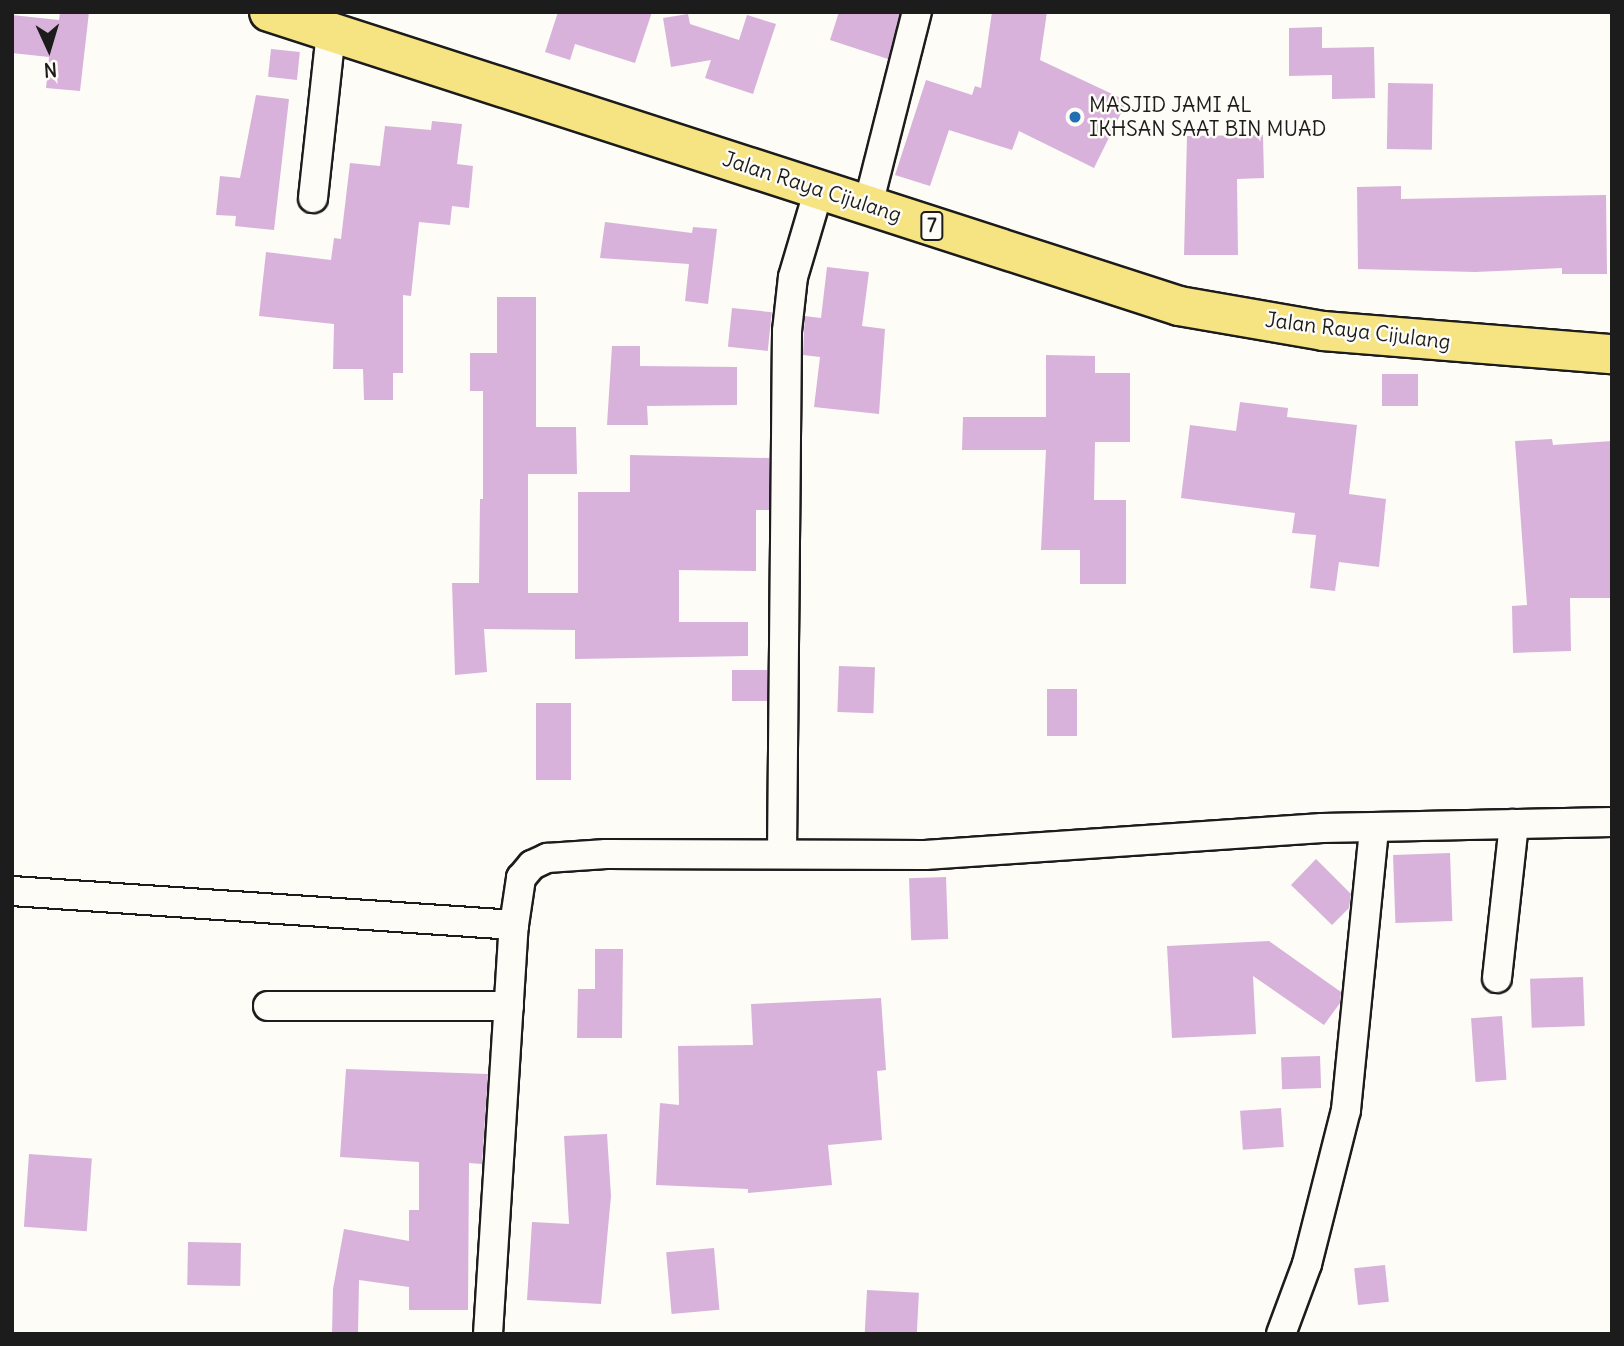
<!DOCTYPE html>
<style>
body{margin:0}
#map{position:relative;width:1624px;height:1346px;overflow:hidden;background:#fdfcf7;font-family:Delius,sans-serif}
div>[style]{position:absolute}
[style*='--x']{left:calc(var(--x)*1px);top:calc(var(--y)*1px);width:calc(var(--w)*1px);rotate:calc(var(--a)*1deg)}
.building>*{inset:0;background:#d8b2db;transform-origin:0 0}
.roads{filter:drop-shadow(2px 0 #1c1c1c) drop-shadow(-2px 0 #1c1c1c) drop-shadow(0 2px #1c1c1c) drop-shadow(0 -2px #1c1c1c)}
.minor>*{height:28px;margin:-14px;padding:0 14px;transform-origin:14px;border-radius:14px;background:#fdfcf7}
.trunk>*{height:38px;margin:-19px;padding:0 19px;transform-origin:19px;border-radius:19px;background:#f6e381}
.dots>*{width:19px;height:19px;translate:-50% -50%;box-sizing:border-box;border:4px solid #fdfcf7;border-radius:50%}
span{translate:-50% -50%;white-space:nowrap;text-align:center;line-height:1.15;-webkit-text-stroke:5px #fdfcf7;paint-order:stroke}
.shield-label span{padding:2px 5px;background:#fdfcf7;border:2px solid;border-radius:5px;-webkit-text-stroke-width:0}
.shield-label{font-size:19px;color:#1c1c1c;font-weight:700}
.poi-label{font-size:21px;color:#1c1c1c}
.left{translate:0 -50%;text-align:left}
.street-label{font-size:21px;color:#1c1c1c}
.frame{position:absolute;inset:0;border:14px solid #1c1c1c;pointer-events:none}
.north{position:absolute;left:14px;top:14px;width:70px;height:70px;-webkit-text-stroke:5px #fdfcf7;paint-order:stroke;rotate:176deg;font-size:19px;font-weight:700;line-height:28px;text-align:center;color:#1c1c1c}
.north::after{content:'';display:block;margin:auto;width:24px;height:32px;background:#1c1c1c;clip-path:polygon(50% 0,100% 100%,50% 72%,0 100%)}
</style>
<div id="map">
<div class="building">
<div style="clip-path:polygon(60px 12px,89px 12px,80px 91px,46px 88px,49px 57px,12px 53px,12px 15px,59px 20px)"></div>
<div style="clip-path:polygon(558px 12px,652px 12px,635px 63px,575px 44px,570px 60px,545px 52px)"></div>
<div style="clip-path:polygon(839px 12px,900px 12px,888px 59px,830px 40px)"></div>
<div style="clip-path:polygon(992px 12px,1047px 12px,1040px 60px,1127px 101px,1094px 168px,1019px 131px,1012px 150px,949px 130px,930px 186px,895px 175px,926px 80px,972px 95px,975px 86px,981px 88px)"></div>
<div style="clip-path:polygon(688px 14px,690px 24px,739px 40px,747px 15px,776px 24px,753px 94px,705px 78px,711px 60px,671px 67px,663px 18px)"></div>
<div style="clip-path:polygon(1322px 27px,1322px 48px,1374px 47px,1375px 98px,1332px 99px,1332px 75px,1289px 76px,1289px 28px)"></div>
<div style="left:271px;top:49px;width:29px;height:28px;rotate:6deg"></div>
<div style="left:1388px;top:83px;width:45px;height:66px;rotate:1deg"></div>
<div style="clip-path:polygon(256px 95px,289px 99px,274px 230px,235px 226px,236px 216px,216px 215px,220px 176px,240px 178px)"></div>
<div style="clip-path:polygon(432px 121px,462px 124px,457px 164px,473px 166px,469px 208px,452px 206px,450px 225px,419px 222px,411px 296px,403px 295px,403px 373px,393px 373px,393px 400px,364px 400px,363px 369px,333px 369px,334px 324px,259px 316px,266px 252px,331px 260px,334px 238px,341px 239px,350px 163px,380px 166px,385px 126px,431px 130px)"></div>
<div style="clip-path:polygon(1263px 135px,1264px 178px,1237px 179px,1238px 255px,1184px 255px,1187px 136px)"></div>
<div style="clip-path:polygon(1401px 186px,1401px 199px,1606px 195px,1607px 274px,1562px 274px,1562px 268px,1475px 272px,1358px 269px,1357px 187px)"></div>
<div style="clip-path:polygon(605px 222px,692px 233px,693px 227px,717px 229px,708px 304px,685px 301px,689px 264px,600px 258px)"></div>
<div style="clip-path:polygon(827px 267px,869px 272px,862px 326px,885px 329px,879px 414px,814px 407px,820px 357px,803px 355px,804px 332px,805px 316px,821px 318px)"></div>
<div style="clip-path:polygon(497px 297px,536px 297px,536px 427px,576px 427px,577px 474px,528px 474px,528px 593px,578px 593px,578px 492px,630px 492px,630px 455px,769px 458px,769px 510px,756px 510px,756px 571px,679px 570px,679px 622px,748px 622px,748px 656px,575px 659px,575px 630px,484px 629px,487px 672px,455px 675px,452px 583px,479px 583px,480px 499px,483px 499px,483px 391px,470px 391px,470px 353px,497px 353px)"></div>
<div style="left:732px;top:308px;width:40px;height:39px;rotate:6deg"></div>
<div style="clip-path:polygon(612px 346px,640px 346px,640px 366px,737px 367px,737px 405px,647px 406px,648px 425px,607px 425px)"></div>
<div style="clip-path:polygon(1046px 355px,1095px 356px,1095px 373px,1130px 373px,1130px 442px,1095px 442px,1094px 500px,1126px 500px,1126px 584px,1080px 584px,1080px 550px,1041px 550px,1046px 450px,962px 450px,963px 417px,1046px 417px)"></div>
<div style="left:1382px;top:374px;width:36px;height:32px"></div>
<div style="clip-path:polygon(1240px 402px,1288px 408px,1287px 417px,1357px 425px,1349px 494px,1386px 499px,1379px 567px,1339px 562px,1335px 591px,1310px 588px,1316px 535px,1292px 533px,1295px 513px,1181px 498px,1190px 425px,1236px 431px)"></div>
<div style="clip-path:polygon(1552px 439px,1553px 445px,1612px 441px,1612px 598px,1570px 598px,1571px 651px,1513px 653px,1512px 606px,1527px 605px,1515px 441px)"></div>
<div style="left:839px;top:666px;width:36px;height:46px;rotate:2deg"></div>
<div style="left:732px;top:670px;width:35px;height:31px"></div>
<div style="left:1077px;top:689px;width:47px;height:30px;rotate:90deg"></div>
<div style="left:536px;top:703px;width:35px;height:77px"></div>
<div style="left:1450px;top:853px;width:68px;height:57px;rotate:88deg"></div>
<div style="clip-path:polygon(1316px 859px,1351px 894px,1349px 908px,1332px 925px,1291px 885px)"></div>
<div style="left:946px;top:877px;width:62px;height:37px;rotate:88deg"></div>
<div style="clip-path:polygon(1269px 941px,1341px 992px,1340px 1003px,1324px 1025px,1253px 976px,1256px 1034px,1172px 1038px,1167px 946px)"></div>
<div style="clip-path:polygon(595px 949px,623px 949px,622px 1038px,577px 1038px,578px 989px,595px 989px)"></div>
<div style="left:1583px;top:977px;width:49px;height:53px;rotate:88deg"></div>
<div style="clip-path:polygon(881px 998px,886px 1070px,877px 1071px,882px 1140px,828px 1145px,832px 1185px,748px 1193px,748px 1189px,656px 1185px,660px 1103px,679px 1105px,678px 1046px,753px 1045px,751px 1004px)"></div>
<div style="left:1502px;top:1016px;width:64px;height:31px;rotate:86deg"></div>
<div style="left:1320px;top:1056px;width:32px;height:39px;rotate:88deg"></div>
<div style="clip-path:polygon(346px 1069px,488px 1074px,482px 1164px,469px 1163px,468px 1310px,409px 1310px,409px 1287px,359px 1280px,358px 1334px,332px 1334px,333px 1289px,344px 1229px,409px 1241px,409px 1210px,419px 1210px,419px 1162px,340px 1157px)"></div>
<div style="left:1281px;top:1108px;width:39px;height:41px;rotate:86deg"></div>
<div style="clip-path:polygon(607px 1134px,611px 1196px,601px 1304px,527px 1300px,532px 1222px,569px 1224px,564px 1136px)"></div>
<div style="left:29px;top:1154px;width:63px;height:73px;rotate:4deg"></div>
<div style="left:188px;top:1242px;width:53px;height:43px;rotate:1deg"></div>
<div style="left:714px;top:1248px;width:62px;height:48px;rotate:85deg"></div>
<div style="left:1385px;top:1265px;width:37px;height:31px;rotate:84deg"></div>
<div style="left:867px;top:1290px;width:52px;height:44px;rotate:3deg"></div>
</div>
<div class="roads">
<div class="minor">
<div style="--x:313;--y:198;--w:168;--a:-83.8"></div>
<div style="--x:868;--y:205;--w:199;--a:-75.8"></div>
<div style="--x:782;--y:854;--w:523;--a:-89.45"></div>
<div style="--x:787;--y:331;--w:54;--a:-83.7"></div>
<div style="--x:793;--y:277;--w:92;--a:-73.5"></div>
<div style="--x:12;--y:891;--w:503;--a:3.87"></div>
<div style="--x:1497;--y:978;--w:155;--a:-83.7"></div>
<div style="--x:268;--y:1006;--w:241;--a:0"></div>
<div style="--x:488;--y:1334;--w:410;--a:-86.4"></div>
<div style="--x:514;--y:925;--w:48;--a:-81.5"></div>
<div style="--x:521;--y:878;--w:17;--a:-50"></div>
<div style="--x:532;--y:865;--w:17;--a:-25"></div>
<div style="--x:547;--y:858;--w:59;--a:-3.9"></div>
<div style="--x:606;--y:854;--w:319;--a:0.2"></div>
<div style="--x:925;--y:855;--w:398;--a:-3.9"></div>
<div style="--x:1322;--y:828;--w:290;--a:-1.2"></div>
<div style="--x:1281;--y:1334;--w:75;--a:-69.6"></div>
<div style="--x:1307;--y:1264;--w:159;--a:-75.8"></div>
<div style="--x:1346;--y:1110;--w:284;--a:-84.3"></div>
</div>
<div class="trunk">
<div style="--x:269;--y:12;--w:956;--a:17.9"></div>
<div style="--x:1179;--y:306;--w:146;--a:9.8"></div>
<div style="--x:1323;--y:331;--w:290;--a:4.6"></div>
</div>
</div>
<div class="dots">
<div style="left:1075px;top:117px;background:#1f6fb2"></div>
</div>
<div class="shield-label">
<span style="left:932px;top:226px">7</span>
</div>
<div class="poi-label">
<span class="left" style="left:1089px;top:117px">MASJID JAMI AL<br>IKHSAN SAAT BIN MUAD</span>
</div>
<div class="street-label">
<span style="left:812px;top:187px;rotate:18deg">Jalan Raya Cijulang</span>
<span style="left:1358px;top:331px;rotate:7deg">Jalan Raya Cijulang</span>
</div>
<div class="frame"></div>
<div class="north">N</div>
</div>
